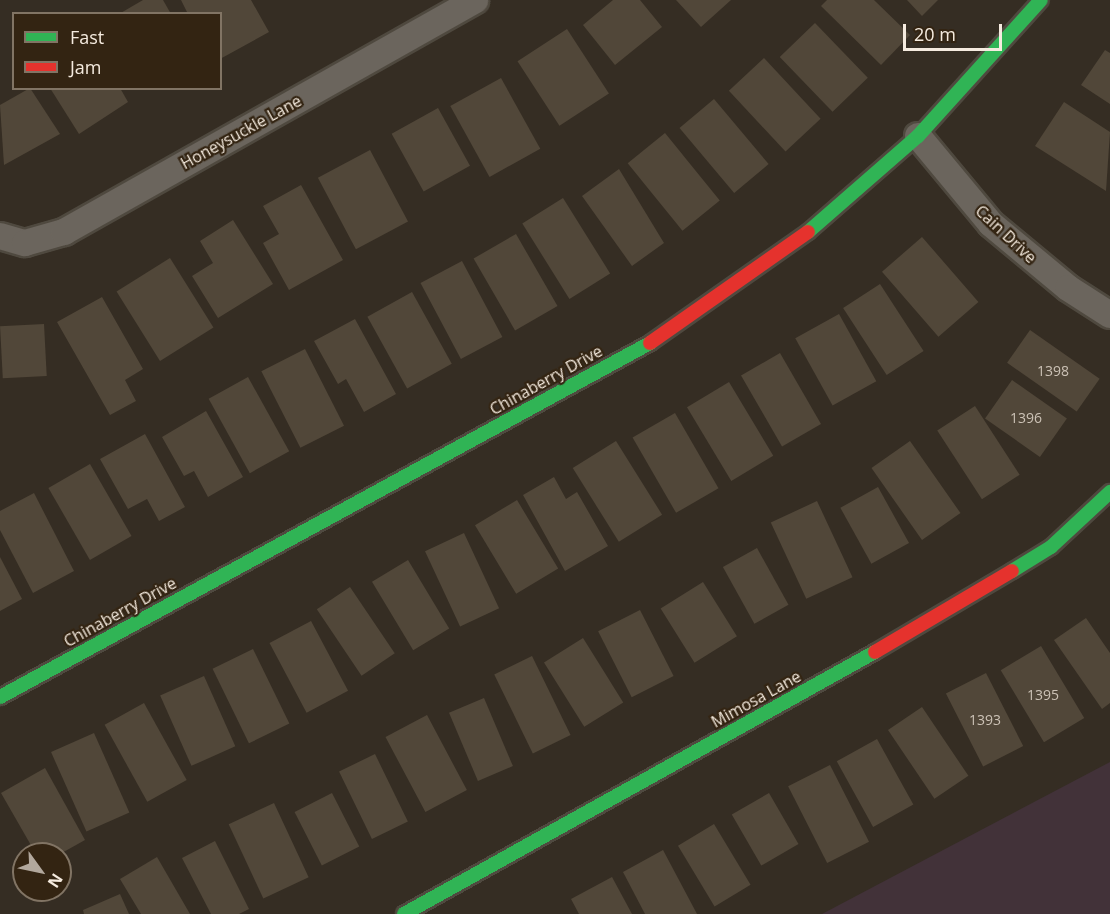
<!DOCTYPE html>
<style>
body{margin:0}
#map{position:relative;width:1110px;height:914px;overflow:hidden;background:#352d23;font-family:"Open Sans",sans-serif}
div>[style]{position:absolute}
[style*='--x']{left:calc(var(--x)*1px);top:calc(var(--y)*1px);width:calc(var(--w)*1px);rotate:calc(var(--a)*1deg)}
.commercial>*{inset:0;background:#423239}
.building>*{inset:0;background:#514739;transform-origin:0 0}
.roads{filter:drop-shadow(2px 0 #4f493f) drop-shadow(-2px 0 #4f493f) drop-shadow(0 2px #4f493f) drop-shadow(0 -2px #4f493f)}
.street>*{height:26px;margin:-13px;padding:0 13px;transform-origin:13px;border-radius:13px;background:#6b655d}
.fast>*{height:14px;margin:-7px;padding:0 7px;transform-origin:7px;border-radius:7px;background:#30b455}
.jam>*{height:14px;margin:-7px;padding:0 7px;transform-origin:7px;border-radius:7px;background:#e5322d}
span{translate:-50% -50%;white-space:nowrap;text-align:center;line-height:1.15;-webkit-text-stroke:4.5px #332412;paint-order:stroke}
.number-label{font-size:14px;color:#ccc2b6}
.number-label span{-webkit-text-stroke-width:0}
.street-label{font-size:16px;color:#f5ebdf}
.legend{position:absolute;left:12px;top:12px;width:210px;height:78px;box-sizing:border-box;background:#332412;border:2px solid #817464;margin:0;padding:8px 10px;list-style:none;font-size:18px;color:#f5ebdf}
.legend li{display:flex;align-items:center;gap:12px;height:30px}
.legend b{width:30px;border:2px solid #817464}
.north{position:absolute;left:12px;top:842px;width:60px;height:60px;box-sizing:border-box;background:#332412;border:2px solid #817464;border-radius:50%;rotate:123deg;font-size:16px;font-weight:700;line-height:24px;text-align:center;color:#f5ebdf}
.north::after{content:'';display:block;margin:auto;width:21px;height:27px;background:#b2a89d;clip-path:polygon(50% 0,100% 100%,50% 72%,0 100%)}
.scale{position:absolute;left:903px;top:24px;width:99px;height:27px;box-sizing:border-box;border:3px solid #f5ebdf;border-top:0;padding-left:8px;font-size:18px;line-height:21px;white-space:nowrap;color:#f5ebdf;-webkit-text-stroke:4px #332412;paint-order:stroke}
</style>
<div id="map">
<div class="commercial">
<div style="clip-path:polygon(1110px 762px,1110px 914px,822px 914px)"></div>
</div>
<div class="building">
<div style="clip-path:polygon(143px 0,163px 0,171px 14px,119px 14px)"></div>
<div style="clip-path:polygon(181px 0,251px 0,269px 32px,220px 59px,220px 14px,188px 14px)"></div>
<div style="clip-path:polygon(613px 0,640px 0,662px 27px,615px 65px,583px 25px)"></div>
<div style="clip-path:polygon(676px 0,731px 0,701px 27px)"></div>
<div style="clip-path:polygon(827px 0,874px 0,910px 35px,881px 65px,821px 6px)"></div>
<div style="clip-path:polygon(907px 0,938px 0,922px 16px)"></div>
<div style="left:815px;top:23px;width:76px;height:49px;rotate:46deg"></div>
<div style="left:567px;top:29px;width:77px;height:59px;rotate:57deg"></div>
<div style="clip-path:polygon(1105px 50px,1110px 53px,1110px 104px,1081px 85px)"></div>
<div style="left:764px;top:58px;width:83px;height:48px;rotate:47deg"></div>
<div style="left:501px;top:78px;width:81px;height:58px;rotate:61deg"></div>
<div style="clip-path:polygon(30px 88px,60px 134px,4px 165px,0 105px)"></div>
<div style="clip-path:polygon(50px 88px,120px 88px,128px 102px,79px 134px)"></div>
<div style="left:714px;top:99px;width:85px;height:45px;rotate:50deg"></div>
<div style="clip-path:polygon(1064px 102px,1110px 132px,1106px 191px,1035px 146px)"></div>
<div style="left:438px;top:108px;width:66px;height:53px;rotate:61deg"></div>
<div style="left:665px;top:133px;width:87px;height:48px;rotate:51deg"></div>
<div style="left:370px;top:150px;width:81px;height:59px;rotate:62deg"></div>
<div style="clip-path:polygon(619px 169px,664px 243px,632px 266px,582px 196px)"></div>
<div style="clip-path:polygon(301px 185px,343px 260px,289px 290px,263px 243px,279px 234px,263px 206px)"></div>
<div style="left:563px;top:198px;width:89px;height:48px;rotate:58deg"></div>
<div style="clip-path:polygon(233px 220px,273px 284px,218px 318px,192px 276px,213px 263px,200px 241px)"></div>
<div style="left:516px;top:234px;width:83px;height:49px;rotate:60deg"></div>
<div style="left:922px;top:237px;width:86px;height:53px;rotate:49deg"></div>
<div style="left:170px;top:258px;width:82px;height:63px;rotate:58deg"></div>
<div style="left:462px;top:261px;width:86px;height:47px;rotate:62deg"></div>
<div style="left:880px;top:284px;width:80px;height:44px;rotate:57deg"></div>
<div style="left:412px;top:292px;width:82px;height:51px;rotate:61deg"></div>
<div style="clip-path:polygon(102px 297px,143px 369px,125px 380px,136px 401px,110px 415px,57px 322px)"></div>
<div style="left:839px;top:314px;width:77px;height:50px;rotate:61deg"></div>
<div style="clip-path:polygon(355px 319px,396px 394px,364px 412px,346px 379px,338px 384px,314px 341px)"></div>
<div style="left:44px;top:324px;width:52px;height:44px;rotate:87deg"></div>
<div style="left:1030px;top:330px;width:85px;height:40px;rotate:35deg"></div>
<div style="left:305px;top:349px;width:86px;height:49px;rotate:63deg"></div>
<div style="left:780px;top:353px;width:82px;height:45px;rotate:60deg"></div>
<div style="left:248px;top:377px;width:85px;height:45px;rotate:61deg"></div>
<div style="left:1012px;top:380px;width:67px;height:47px;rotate:35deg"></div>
<div style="left:729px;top:382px;width:86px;height:49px;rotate:59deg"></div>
<div style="left:975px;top:406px;width:82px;height:45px;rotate:57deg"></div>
<div style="clip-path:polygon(206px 411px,243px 477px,208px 497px,194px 471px,184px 476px,162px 437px)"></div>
<div style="left:675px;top:413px;width:87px;height:49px;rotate:60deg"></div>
<div style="clip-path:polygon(145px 434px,185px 507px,159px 521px,147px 499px,128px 509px,100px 459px)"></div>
<div style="left:616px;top:441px;width:87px;height:51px;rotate:58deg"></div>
<div style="left:910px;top:441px;width:88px;height:47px;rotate:55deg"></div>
<div style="left:90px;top:464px;width:83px;height:48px;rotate:60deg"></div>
<div style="clip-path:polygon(554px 477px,566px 499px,577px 492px,608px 546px,565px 571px,523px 495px)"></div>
<div style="left:878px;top:487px;width:64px;height:43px;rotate:61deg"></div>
<div style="clip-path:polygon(34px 493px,74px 571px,33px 593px,0 530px,0 511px)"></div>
<div style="left:517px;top:500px;width:80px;height:49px;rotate:59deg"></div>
<div style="left:817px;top:501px;width:84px;height:51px;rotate:65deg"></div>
<div style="left:464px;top:533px;width:83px;height:43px;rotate:65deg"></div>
<div style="left:757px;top:548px;width:65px;height:39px;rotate:61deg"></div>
<div style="clip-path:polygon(0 557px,22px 599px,0 611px)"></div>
<div style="left:408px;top:560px;width:80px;height:42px;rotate:59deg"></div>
<div style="left:703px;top:582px;width:64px;height:50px;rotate:58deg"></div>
<div style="left:350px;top:587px;width:80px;height:40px;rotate:56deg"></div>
<div style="left:640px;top:610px;width:74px;height:47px;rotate:63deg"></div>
<div style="clip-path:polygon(1086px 618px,1110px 653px,1110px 703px,1102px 709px,1054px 640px)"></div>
<div style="left:311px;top:621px;width:79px;height:47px;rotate:62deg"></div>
<div style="left:583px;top:638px;width:76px;height:46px;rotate:58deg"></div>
<div style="left:1041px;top:646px;width:84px;height:47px;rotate:59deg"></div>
<div style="left:253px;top:649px;width:83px;height:45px;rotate:64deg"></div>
<div style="left:532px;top:656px;width:88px;height:42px;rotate:64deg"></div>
<div style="left:986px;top:673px;width:82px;height:45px;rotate:63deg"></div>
<div style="left:204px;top:676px;width:77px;height:48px;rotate:66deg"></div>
<div style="left:484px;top:698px;width:74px;height:38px;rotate:67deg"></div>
<div style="left:144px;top:703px;width:88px;height:45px;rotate:61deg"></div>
<div style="left:922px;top:707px;width:83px;height:41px;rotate:56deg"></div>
<div style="left:427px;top:715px;width:85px;height:47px;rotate:62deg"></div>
<div style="left:94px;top:733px;width:87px;height:47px;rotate:66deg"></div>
<div style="left:877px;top:739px;width:75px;height:46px;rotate:61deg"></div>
<div style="left:375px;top:754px;width:75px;height:40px;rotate:64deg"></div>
<div style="left:830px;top:765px;width:86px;height:47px;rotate:63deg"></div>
<div style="clip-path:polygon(45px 768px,85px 840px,60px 854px,36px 854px,1px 793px)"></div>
<div style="left:332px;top:793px;width:60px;height:42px;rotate:63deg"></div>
<div style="left:769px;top:793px;width:59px;height:43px;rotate:60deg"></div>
<div style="left:274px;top:803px;width:82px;height:50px;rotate:65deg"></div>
<div style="left:714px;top:824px;width:71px;height:42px;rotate:59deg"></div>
<div style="clip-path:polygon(215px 841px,249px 909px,239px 914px,211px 914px,182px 858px)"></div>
<div style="clip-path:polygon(663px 850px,697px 914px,645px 914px,623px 872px)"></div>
<div style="clip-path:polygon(157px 857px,190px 914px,141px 914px,120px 879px)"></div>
<div style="clip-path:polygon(612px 877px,632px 914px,579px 914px,571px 899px)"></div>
<div style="clip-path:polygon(120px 894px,129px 914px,84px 914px,83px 910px)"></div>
</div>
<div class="roads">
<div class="street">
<div style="--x:918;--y:136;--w:114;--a:50.3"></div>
<div style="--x:991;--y:224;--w:100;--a:39.7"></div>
<div style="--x:1068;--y:288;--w:50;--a:32.7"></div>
<div style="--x:0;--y:236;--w:26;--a:16"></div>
<div style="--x:25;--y:243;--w:41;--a:-15.8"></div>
<div style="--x:64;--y:232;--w:472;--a:-29.4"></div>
</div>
<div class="fast">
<div style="--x:808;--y:232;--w:146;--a:-41.1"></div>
<div style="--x:918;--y:136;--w:183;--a:-47.9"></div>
<div style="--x:1012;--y:571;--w:46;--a:-31.6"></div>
<div style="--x:1051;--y:547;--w:81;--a:-43"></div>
<div style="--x:0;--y:697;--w:740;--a:-28.57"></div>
<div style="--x:404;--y:914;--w:539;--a:-29.09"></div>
</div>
<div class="jam">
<div style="--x:650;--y:343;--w:193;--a:-35.1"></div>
<div style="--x:875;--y:652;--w:159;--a:-30.6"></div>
</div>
</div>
<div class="number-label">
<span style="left:1053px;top:371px">1398</span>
<span style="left:1026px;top:418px">1396</span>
<span style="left:1043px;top:695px">1395</span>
<span style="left:985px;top:720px">1393</span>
</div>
<div class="street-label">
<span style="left:241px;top:132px;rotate:-29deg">Honeysuckle Lane</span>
<span style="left:1006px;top:234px;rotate:43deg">Cain Drive</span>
<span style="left:546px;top:380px;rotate:-29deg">Chinaberry Drive</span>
<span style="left:120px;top:612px;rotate:-29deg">Chinaberry Drive</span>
<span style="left:756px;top:699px;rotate:-29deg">Mimosa Lane</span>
</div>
<ul class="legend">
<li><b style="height:8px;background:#30b455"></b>Fast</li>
<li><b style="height:8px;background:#e5322d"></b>Jam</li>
</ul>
<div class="north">N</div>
<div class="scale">20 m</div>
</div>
